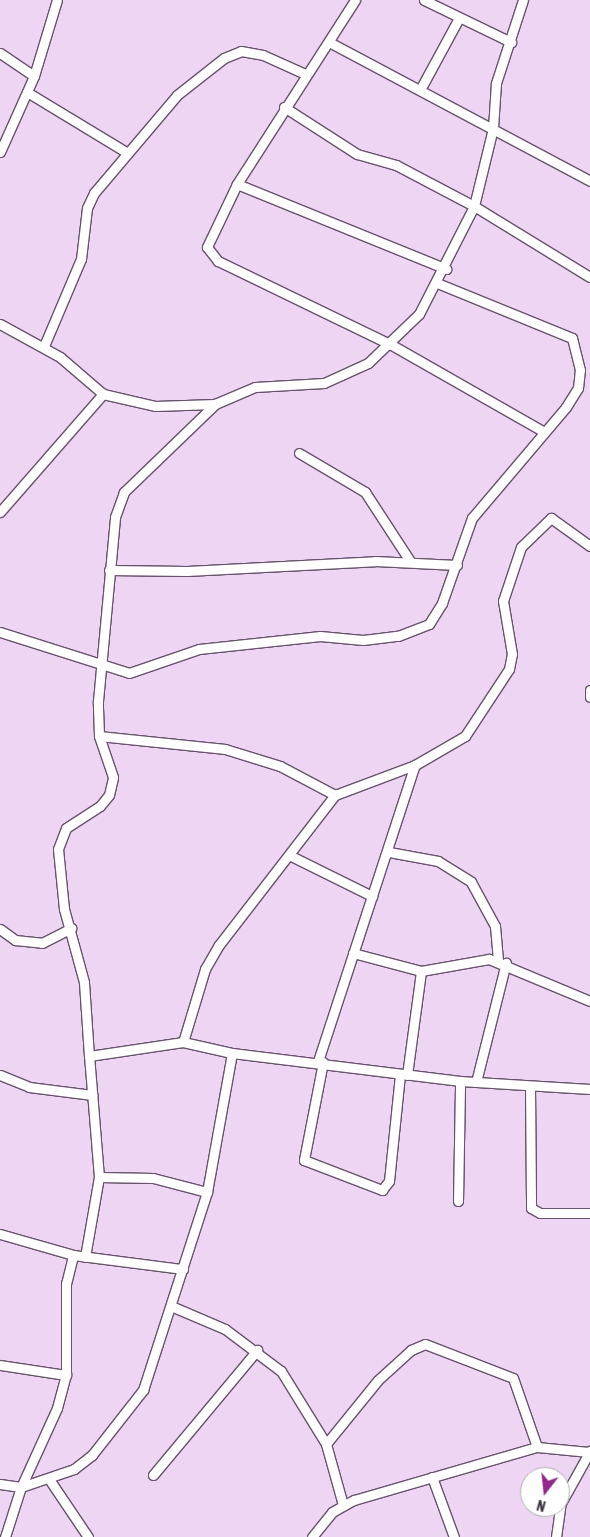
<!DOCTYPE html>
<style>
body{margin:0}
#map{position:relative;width:590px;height:1537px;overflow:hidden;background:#edd5f3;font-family:"Asap Condensed",sans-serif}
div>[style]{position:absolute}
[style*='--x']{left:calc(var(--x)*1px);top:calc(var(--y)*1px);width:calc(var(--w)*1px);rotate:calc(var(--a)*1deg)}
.roads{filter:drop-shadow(1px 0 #67536c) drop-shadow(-1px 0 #67536c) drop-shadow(0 1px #67536c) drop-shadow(0 -1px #67536c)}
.street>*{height:9px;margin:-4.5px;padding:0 4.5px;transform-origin:4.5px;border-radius:4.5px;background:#fff}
span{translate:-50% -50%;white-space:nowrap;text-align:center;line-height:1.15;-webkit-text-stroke:4.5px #fff;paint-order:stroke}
.north{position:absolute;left:520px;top:1467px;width:50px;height:50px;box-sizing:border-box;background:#fff;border:1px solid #b1aeb3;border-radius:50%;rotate:196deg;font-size:14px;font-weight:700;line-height:20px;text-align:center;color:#3d3440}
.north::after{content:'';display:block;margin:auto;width:18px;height:22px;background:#90288d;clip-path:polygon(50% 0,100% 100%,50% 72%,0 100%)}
</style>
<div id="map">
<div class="roads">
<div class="street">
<div style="--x:355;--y:0;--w:219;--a:122.7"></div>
<div style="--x:237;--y:184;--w:70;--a:115.5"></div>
<div style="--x:207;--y:247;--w:18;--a:52"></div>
<div style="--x:218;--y:261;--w:191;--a:25.8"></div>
<div style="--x:390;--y:344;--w:177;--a:29.7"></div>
<div style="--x:424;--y:0;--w:97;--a:25.8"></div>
<div style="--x:329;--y:42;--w:296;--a:28"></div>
<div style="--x:0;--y:53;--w:41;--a:34.1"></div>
<div style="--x:421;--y:88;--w:80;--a:-61.5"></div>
<div style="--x:27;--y:92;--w:116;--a:31.2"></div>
<div style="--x:284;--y:107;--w:87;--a:32.8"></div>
<div style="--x:357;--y:154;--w:41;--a:15.8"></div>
<div style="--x:396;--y:165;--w:88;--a:27.7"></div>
<div style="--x:474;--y:206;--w:136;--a:31.5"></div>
<div style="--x:0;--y:152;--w:83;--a:-65.9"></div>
<div style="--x:34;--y:76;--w:79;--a:-73.2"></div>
<div style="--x:237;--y:184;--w:226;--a:22.1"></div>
<div style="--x:0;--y:324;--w:68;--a:28.8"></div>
<div style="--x:60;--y:357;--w:57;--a:40.7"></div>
<div style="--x:103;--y:394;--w:53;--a:13"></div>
<div style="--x:155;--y:406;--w:60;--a:-1.9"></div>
<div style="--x:215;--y:404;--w:43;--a:-23"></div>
<div style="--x:255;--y:387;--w:69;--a:-3.3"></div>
<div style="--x:324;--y:383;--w:48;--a:-24.4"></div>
<div style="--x:368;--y:363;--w:71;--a:-43.9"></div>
<div style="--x:419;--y:314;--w:121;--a:-63"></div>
<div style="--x:474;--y:206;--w:80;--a:-76.3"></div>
<div style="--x:493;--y:128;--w:45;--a:-86.2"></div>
<div style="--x:496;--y:83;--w:87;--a:-72"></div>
<div style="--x:44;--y:346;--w:95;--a:-67"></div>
<div style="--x:81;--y:259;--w:51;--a:-83.3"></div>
<div style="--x:87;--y:208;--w:17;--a:-65"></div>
<div style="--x:94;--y:193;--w:128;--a:-49.7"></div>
<div style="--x:177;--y:95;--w:60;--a:-38.2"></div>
<div style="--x:224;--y:58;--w:18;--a:-22"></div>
<div style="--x:241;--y:51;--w:22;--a:10"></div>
<div style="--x:263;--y:55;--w:46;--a:24.3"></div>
<div style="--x:299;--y:453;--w:77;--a:30.6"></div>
<div style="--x:365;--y:492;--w:82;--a:56.9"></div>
<div style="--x:0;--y:512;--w:157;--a:-48.9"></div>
<div style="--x:109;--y:570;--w:78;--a:0.7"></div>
<div style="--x:187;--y:571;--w:188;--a:-3"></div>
<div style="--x:375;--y:561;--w:82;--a:2.8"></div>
<div style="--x:0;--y:632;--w:135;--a:17.6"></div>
<div style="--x:129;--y:673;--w:74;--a:-18.9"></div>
<div style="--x:199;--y:649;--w:122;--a:-6.1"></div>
<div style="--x:320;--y:636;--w:43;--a:5.3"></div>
<div style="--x:363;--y:640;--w:35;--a:-7"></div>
<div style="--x:398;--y:636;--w:33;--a:-21"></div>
<div style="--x:429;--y:624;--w:25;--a:-58"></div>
<div style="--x:442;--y:603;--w:90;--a:-70.6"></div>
<div style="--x:472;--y:518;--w:145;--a:-49.7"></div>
<div style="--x:566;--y:407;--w:22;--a:-58"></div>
<div style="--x:578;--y:388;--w:18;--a:-84"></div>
<div style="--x:580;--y:370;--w:33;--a:-104"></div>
<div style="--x:572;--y:338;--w:146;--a:-157.8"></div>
<div style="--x:590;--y:690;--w:7;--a:90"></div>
<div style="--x:99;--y:736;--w:127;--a:5.9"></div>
<div style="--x:225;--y:749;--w:58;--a:17.2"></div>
<div style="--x:280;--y:766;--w:62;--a:27.8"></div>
<div style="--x:389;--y:852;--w:50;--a:10.4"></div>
<div style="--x:438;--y:861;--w:39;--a:32"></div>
<div style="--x:471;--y:882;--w:50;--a:61.4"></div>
<div style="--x:495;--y:926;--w:35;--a:85"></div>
<div style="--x:289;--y:855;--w:93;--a:26.3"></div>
<div style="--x:0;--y:929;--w:19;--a:36"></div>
<div style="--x:15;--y:940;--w:27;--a:6"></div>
<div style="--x:42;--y:943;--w:33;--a:-27"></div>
<div style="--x:353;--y:953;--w:70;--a:14.8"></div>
<div style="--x:421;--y:971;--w:69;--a:-10"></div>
<div style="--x:489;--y:959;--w:109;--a:22.6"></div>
<div style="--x:183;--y:1042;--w:76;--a:-73.2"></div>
<div style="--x:205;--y:969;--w:28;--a:-60"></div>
<div style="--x:219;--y:945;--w:190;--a:-52.3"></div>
<div style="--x:335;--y:795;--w:85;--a:-20.6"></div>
<div style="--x:415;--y:765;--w:58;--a:-30.1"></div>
<div style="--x:465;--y:736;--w:80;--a:-56.7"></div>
<div style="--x:509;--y:669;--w:15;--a:-79"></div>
<div style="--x:512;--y:654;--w:54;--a:-99.6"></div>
<div style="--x:503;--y:601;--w:57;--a:-71.6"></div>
<div style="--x:521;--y:547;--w:42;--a:-44"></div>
<div style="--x:551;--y:518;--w:48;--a:35.7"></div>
<div style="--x:89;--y:1056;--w:74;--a:-93.9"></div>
<div style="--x:84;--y:982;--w:76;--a:-105.3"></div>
<div style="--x:64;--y:909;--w:60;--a:-95.7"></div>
<div style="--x:58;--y:849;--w:22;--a:-69"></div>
<div style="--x:66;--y:828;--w:40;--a:-32.9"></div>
<div style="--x:100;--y:806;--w:14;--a:-51"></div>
<div style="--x:109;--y:795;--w:18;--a:-77"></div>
<div style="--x:113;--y:777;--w:43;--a:-108.9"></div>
<div style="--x:99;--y:736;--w:35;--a:-92"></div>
<div style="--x:98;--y:701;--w:185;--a:-84.7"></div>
<div style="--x:115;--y:517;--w:27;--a:-70"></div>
<div style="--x:124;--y:492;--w:127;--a:-44"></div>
<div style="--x:318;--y:1061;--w:311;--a:-71.9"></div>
<div style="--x:323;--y:1062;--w:100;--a:101"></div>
<div style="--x:304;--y:1160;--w:84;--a:21"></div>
<div style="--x:382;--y:1190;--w:11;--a:-52"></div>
<div style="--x:389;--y:1181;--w:107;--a:-84.1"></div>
<div style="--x:0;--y:1075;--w:31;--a:22"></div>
<div style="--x:29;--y:1087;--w:64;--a:7.2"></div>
<div style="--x:407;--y:1075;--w:105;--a:-82.3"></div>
<div style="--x:476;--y:1082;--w:123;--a:-75.9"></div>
<div style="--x:530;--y:1086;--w:122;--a:89.5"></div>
<div style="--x:531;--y:1208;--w:10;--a:29"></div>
<div style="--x:540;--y:1213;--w:50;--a:0"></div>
<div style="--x:99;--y:1177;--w:54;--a:1.1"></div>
<div style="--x:153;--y:1178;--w:56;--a:14.5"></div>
<div style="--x:458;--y:1201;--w:120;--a:-89"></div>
<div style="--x:0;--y:1234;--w:76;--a:16"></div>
<div style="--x:73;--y:1255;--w:111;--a:7.3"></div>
<div style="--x:85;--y:1257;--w:81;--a:-80.1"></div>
<div style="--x:99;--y:1177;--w:121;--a:-94.7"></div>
<div style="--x:89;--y:1056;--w:95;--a:-8.5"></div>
<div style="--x:183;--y:1042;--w:50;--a:12.7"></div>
<div style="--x:171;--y:1306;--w:59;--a:23.1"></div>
<div style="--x:225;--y:1329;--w:70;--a:36.9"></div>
<div style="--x:281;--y:1371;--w:86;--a:58.3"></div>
<div style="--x:326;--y:1444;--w:63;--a:74.4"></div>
<div style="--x:0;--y:1365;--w:67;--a:8.6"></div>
<div style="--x:326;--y:1444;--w:82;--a:-50.9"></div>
<div style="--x:378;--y:1380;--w:45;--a:-42.3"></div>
<div style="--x:411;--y:1350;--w:15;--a:-23"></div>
<div style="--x:425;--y:1344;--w:94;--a:21.1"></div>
<div style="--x:513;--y:1378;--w:73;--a:70.8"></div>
<div style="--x:153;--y:1475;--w:163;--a:-50.2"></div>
<div style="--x:432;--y:1477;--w:64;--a:69.9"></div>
<div style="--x:49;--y:1479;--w:70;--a:56.1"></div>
<div style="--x:0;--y:1484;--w:21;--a:8"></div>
<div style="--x:21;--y:1487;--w:87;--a:-65.5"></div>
<div style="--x:57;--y:1408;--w:34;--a:-75"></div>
<div style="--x:66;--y:1375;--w:91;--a:-90"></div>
<div style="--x:66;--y:1284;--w:30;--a:-76"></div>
<div style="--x:5;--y:1537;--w:52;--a:-72.3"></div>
<div style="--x:21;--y:1487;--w:56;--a:-18.8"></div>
<div style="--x:74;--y:1469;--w:23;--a:-38"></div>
<div style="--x:92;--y:1455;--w:83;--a:-51.9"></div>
<div style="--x:143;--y:1390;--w:208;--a:-72.1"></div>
<div style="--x:207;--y:1192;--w:141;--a:-79.8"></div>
<div style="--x:232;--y:1053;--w:230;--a:7"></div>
<div style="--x:460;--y:1081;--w:130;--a:3.5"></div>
<div style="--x:312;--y:1537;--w:32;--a:-51"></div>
<div style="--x:332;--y:1512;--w:25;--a:-29"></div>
<div style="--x:354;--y:1500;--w:191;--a:-16.2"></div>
<div style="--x:537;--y:1447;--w:52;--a:5.5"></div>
<div style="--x:556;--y:1537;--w:34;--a:-82"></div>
<div style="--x:561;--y:1503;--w:60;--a:-60.9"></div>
</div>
</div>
<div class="north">N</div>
</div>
